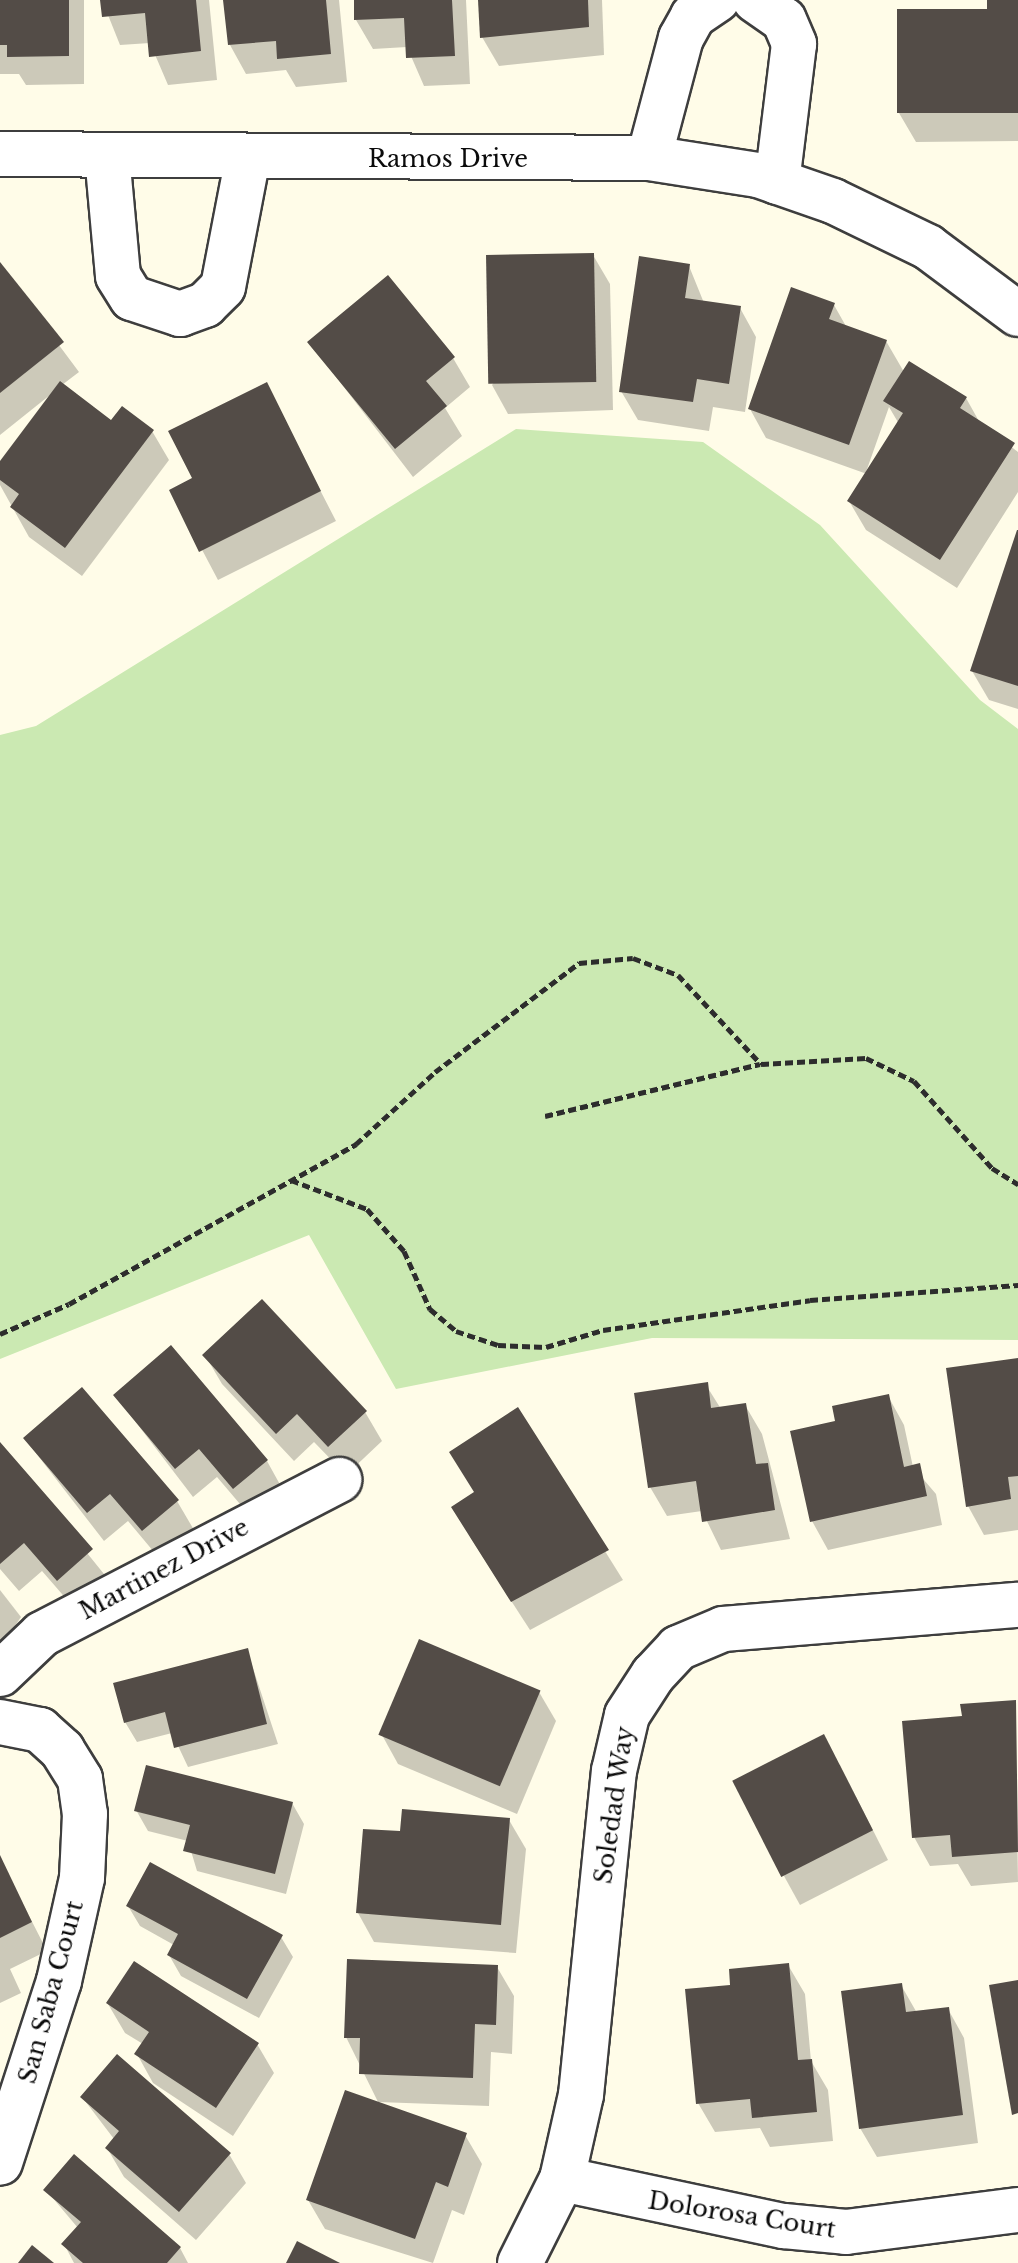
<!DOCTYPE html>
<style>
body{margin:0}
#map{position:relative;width:1018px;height:2263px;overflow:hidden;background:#fffce8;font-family:"Libre Baskerville",serif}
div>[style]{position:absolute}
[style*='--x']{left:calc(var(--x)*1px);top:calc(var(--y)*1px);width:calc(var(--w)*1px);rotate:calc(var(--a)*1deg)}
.green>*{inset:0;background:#cbe9b2}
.shadow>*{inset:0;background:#0003}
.building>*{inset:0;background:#534c47;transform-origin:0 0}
.path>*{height:5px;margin-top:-2.5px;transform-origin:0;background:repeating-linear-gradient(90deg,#2d2d2d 0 8px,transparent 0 12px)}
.roads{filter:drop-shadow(2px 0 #3e3e3e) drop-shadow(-2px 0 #3e3e3e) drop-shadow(0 2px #3e3e3e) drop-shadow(0 -2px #3e3e3e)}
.minor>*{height:44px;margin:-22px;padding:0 22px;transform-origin:22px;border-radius:22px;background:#fff}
span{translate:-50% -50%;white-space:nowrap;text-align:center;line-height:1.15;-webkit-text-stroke:8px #fff;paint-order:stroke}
.street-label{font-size:24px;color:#0b0b0b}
</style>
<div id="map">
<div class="green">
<div style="clip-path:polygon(516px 429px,703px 442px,820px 525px,980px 700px,1018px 729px,1018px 1340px,652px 1338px,396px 1389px,309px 1235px,0 1359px,0 735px,36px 726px)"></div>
</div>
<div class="shadow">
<div style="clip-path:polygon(0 0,84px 0,84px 84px,26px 85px,19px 74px,0 74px)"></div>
<div style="clip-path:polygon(102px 0,209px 0,217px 80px,168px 85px,150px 43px,120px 45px)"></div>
<div style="clip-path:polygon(225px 0,339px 0,347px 82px,296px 87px,286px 70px,246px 74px,230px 45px)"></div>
<div style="clip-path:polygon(356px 0,466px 0,470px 84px,424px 86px,407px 47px,373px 49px,356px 20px)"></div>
<div style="clip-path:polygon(480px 0,602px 0,604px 55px,499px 66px,482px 37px)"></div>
<div style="clip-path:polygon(989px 0,1018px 0,1018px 141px,916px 142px,899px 113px,989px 11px)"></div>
<div style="clip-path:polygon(593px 255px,610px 284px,613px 410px,508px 414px,492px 385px)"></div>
<div style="clip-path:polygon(0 266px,79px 372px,62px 385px,112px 423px,152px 431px,169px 460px,82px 576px,29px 537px,0 485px,0 465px,50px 395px,0 435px)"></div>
<div style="clip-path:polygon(689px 266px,704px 303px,740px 308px,756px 337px,745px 412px,713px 407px,709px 431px,638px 420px,621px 391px)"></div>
<div style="clip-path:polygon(evenodd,834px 305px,847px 328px,886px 341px,904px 372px,966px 398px,980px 423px,1018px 452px,1018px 492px,957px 588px,866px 530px,849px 501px,867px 474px,766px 438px,750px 409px,834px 305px,889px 407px,899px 424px,866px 472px,889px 407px)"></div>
<div style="clip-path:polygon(310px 343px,453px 358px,470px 387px,445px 408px,462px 436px,413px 477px)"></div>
<div style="clip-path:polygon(266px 385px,336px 521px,218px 580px,171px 491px,195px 479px)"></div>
<div style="clip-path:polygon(1018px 534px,1018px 709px,989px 700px,972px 671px)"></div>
<div style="clip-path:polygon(205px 1355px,365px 1412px,382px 1441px,346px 1475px,314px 1442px,294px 1461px,222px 1384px)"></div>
<div style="clip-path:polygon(1018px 1360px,1018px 1530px,984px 1535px,968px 1506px)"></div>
<div style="clip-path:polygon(706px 1385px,721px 1409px,745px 1405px,762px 1434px,790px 1539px,721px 1550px,702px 1511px,667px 1516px,650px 1487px)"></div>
<div style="clip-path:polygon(115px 1395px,267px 1461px,283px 1490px,251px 1517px,217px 1477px,193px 1497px)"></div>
<div style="clip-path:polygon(888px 1396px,904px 1425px,913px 1467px,936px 1494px,942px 1525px,828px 1550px,812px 1521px,837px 1423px)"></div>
<div style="clip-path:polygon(517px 1410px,623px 1580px,530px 1630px,470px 1537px,476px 1494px)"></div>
<div style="clip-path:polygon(25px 1439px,177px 1501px,194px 1530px,159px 1558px,128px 1521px,104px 1541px)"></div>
<div style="clip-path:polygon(0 1445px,108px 1579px,75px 1609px,42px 1571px,19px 1591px,0 1569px)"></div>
<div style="clip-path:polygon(0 1590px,21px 1617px,0 1648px)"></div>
<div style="clip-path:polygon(247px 1650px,278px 1744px,188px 1767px,172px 1733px,137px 1742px,125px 1722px)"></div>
<div style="clip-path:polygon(539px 1692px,556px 1721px,517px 1814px,398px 1764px,382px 1735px)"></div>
<div style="clip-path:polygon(1015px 1702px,1018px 1882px,971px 1886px,958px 1864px,930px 1866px,914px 1837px,964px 1718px)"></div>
<div style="clip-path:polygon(840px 1765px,888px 1860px,800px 1905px,784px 1876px)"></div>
<div style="clip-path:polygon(292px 1803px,304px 1824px,286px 1894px,197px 1871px,188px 1841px,148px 1831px,136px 1810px)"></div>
<div style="clip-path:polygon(509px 1820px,526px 1849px,516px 1953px,374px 1942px,358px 1913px,402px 1834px)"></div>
<div style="clip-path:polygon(0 1859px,47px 1951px,10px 1969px,21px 1993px,0 2003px)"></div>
<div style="clip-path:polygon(128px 1906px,281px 1937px,293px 1957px,259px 2018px,181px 1976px,169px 1955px,174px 1945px,140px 1926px)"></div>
<div style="clip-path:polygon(788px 1965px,805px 1994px,811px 2061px,828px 2090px,833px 2141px,770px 2147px,760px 2128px,715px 2132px,698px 2103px,732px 1986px)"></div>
<div style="clip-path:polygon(497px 1967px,514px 1996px,512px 2054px,491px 2052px,489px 2106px,378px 2102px,346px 2037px)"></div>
<div style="clip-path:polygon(901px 1985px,917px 2013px,948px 2009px,964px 2038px,978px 2143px,877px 2157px,860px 2128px)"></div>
<div style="clip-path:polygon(108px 2004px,257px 2044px,274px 2073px,233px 2136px,153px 2083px,137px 2054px,143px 2044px,125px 2033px)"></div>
<div style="clip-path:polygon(82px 2097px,229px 2154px,246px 2183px,196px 2240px,124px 2177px,107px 2148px,114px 2139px)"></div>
<div style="clip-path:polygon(465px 2135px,482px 2164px,464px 2215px,452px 2210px,433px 2263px,325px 2229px,308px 2200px)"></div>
<div style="clip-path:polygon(74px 2157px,180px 2248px,188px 2263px,74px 2263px,64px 2244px,78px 2228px,46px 2190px)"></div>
</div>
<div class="building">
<div style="clip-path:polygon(0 0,69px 0,69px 56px,7px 57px,7px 45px,0 45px)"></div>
<div style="clip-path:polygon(100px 0,196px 0,201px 51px,149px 57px,145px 13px,102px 17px)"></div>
<div style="clip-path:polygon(223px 0,326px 0,331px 54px,277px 59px,276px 41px,228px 45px)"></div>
<div style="clip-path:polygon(354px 0,452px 0,455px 56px,406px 58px,404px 18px,354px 20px)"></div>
<div style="clip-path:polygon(478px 0,588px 0,589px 27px,480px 38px)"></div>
<div style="clip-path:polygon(987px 0,1018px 0,1018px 113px,897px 113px,897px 9px,987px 9px)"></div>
<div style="left:594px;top:253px;width:129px;height:108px;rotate:89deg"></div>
<div style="clip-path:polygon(639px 256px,690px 264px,685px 298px,741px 306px,729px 384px,697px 379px,693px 402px,619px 392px)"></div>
<div style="clip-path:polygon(0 262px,64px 342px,0 393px)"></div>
<div style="clip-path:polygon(388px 275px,455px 357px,426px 381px,447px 406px,395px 449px,307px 342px)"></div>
<div style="clip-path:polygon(791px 287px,835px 303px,829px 319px,887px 340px,849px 445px,748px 409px)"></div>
<div style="clip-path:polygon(909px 361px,967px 397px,960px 408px,1015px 443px,940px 560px,847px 501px,903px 413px,883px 401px)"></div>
<div style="clip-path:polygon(60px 381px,111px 420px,122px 406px,154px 430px,65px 548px,10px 507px,19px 494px,0 480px,0 461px)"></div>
<div style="clip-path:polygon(267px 382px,321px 491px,199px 552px,169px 490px,192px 478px,168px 431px)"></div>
<div style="clip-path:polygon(1017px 530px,1018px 530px,1018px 686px,970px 671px)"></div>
<div style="clip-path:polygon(262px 1299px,367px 1411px,328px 1447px,297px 1414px,276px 1434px,202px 1355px)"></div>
<div style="clip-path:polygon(171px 1345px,268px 1460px,233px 1489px,199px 1449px,175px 1469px,113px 1395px)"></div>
<div style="clip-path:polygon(1018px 1358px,1018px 1476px,1008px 1477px,1011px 1499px,966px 1507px,946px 1368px)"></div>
<div style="clip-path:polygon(708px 1382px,711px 1408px,746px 1403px,756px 1464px,768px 1463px,775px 1510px,702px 1522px,696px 1481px,648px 1488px,634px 1393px)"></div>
<div style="clip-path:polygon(82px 1387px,179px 1500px,142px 1531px,110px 1494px,87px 1513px,23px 1438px)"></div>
<div style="clip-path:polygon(889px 1394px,904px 1467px,920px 1463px,927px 1496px,810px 1522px,790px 1431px,835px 1421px,832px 1406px)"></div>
<div style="clip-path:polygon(518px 1407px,609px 1550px,511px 1602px,451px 1507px,474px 1492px,449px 1452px)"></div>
<div style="clip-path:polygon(0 1442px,93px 1549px,57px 1581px,24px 1543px,0 1564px)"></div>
<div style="left:419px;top:1639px;width:132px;height:104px;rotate:23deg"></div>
<div style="clip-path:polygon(248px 1648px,267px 1724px,174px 1748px,165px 1712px,124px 1723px,113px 1683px)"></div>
<div style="clip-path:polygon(1016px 1700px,1018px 1852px,952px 1857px,950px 1835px,912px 1838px,902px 1721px,962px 1716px,960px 1704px)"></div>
<div style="left:824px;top:1734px;width:108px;height:103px;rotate:63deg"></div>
<div style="clip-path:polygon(146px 1765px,293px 1802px,275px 1874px,183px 1851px,190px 1825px,134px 1811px)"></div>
<div style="clip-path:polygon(402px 1809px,510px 1818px,501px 1925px,356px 1913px,363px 1829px,400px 1831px)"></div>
<div style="clip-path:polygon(0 1855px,32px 1922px,0 1938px)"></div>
<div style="clip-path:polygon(150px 1862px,283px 1935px,247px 1999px,167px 1955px,178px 1934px,126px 1906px)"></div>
<div style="clip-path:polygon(347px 1959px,498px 1965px,496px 2025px,475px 2024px,473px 2078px,359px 2074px,360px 2038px,344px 2038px)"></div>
<div style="clip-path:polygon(134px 1961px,259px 2043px,216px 2108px,134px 2054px,149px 2032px,106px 2003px)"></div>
<div style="clip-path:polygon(789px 1963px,798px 2060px,812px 2059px,817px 2112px,752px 2118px,750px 2099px,696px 2104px,685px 1989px,730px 1985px,729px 1969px)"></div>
<div style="clip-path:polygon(1018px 1980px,1018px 2113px,1012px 2115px,989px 1985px)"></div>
<div style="clip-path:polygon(902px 1983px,906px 2012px,949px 2007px,963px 2115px,859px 2129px,841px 1991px)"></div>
<div style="clip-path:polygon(117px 2054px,231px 2153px,179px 2212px,105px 2148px,119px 2131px,80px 2097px)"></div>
<div style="clip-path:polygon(345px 2090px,467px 2133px,448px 2187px,436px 2182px,415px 2239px,306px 2200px)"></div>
<div style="clip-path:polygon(74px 2154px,181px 2247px,167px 2263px,83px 2263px,61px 2244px,81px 2222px,43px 2190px)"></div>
<div style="clip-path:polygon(297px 2241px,340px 2263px,286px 2263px)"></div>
<div style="clip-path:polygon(32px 2245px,54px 2263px,18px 2263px)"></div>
</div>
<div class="path">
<div style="--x:545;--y:1116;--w:221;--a:-13.6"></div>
<div style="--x:291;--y:1180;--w:81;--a:20.9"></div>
<div style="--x:367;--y:1209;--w:56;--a:48.6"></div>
<div style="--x:404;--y:1251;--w:64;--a:65.9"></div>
<div style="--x:430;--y:1309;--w:34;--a:40"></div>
<div style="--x:456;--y:1331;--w:44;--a:18.4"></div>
<div style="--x:498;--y:1345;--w:48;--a:2.4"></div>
<div style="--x:546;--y:1347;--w:59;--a:-16.6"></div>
<div style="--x:603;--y:1330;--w:209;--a:-8.2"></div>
<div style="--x:810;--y:1300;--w:209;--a:-4.1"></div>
<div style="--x:0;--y:1334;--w:75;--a:-23.5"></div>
<div style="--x:69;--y:1304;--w:329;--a:-29.1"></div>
<div style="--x:356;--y:1144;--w:107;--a:-42.3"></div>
<div style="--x:435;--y:1072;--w:181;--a:-37.1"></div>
<div style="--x:579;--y:963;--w:54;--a:-5.3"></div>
<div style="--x:633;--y:958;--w:48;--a:20.7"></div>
<div style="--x:678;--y:975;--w:122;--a:47"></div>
<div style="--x:761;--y:1064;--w:105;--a:-3.3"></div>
<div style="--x:866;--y:1058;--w:53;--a:25.6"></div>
<div style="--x:914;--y:1081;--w:117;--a:48.1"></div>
<div style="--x:992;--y:1168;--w:31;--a:32"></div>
</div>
<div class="roads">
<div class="minor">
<div style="--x:755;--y:0;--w:35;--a:35"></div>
<div style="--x:784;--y:20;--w:26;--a:67"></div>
<div style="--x:794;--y:44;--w:139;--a:97"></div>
<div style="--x:0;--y:154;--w:649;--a:0.35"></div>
<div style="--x:649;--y:158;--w:110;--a:8.9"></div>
<div style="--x:758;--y:175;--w:79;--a:19.1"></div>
<div style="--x:833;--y:201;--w:106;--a:25.8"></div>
<div style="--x:928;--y:247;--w:112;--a:36.7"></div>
<div style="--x:107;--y:155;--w:121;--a:84.8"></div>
<div style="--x:118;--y:276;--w:26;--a:58"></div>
<div style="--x:132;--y:298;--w:51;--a:18.4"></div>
<div style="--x:180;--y:314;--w:27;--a:-20"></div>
<div style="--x:205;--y:305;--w:25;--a:-45"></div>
<div style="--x:223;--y:287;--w:132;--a:-79.1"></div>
<div style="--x:649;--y:158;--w:124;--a:-75.1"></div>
<div style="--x:681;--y:38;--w:25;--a:-61"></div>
<div style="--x:693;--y:16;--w:29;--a:-34"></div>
<div style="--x:0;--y:1674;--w:58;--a:-43.6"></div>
<div style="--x:42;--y:1634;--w:335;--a:-27.4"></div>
<div style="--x:0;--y:1722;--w:41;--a:11.3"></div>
<div style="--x:40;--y:1730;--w:30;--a:42"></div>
<div style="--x:62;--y:1750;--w:34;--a:58"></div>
<div style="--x:80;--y:1779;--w:35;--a:82"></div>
<div style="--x:85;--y:1814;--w:64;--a:92.7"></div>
<div style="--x:82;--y:1878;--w:106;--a:102.6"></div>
<div style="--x:59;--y:1981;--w:191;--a:108"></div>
<div style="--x:562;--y:2179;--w:227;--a:12"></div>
<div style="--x:784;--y:2226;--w:62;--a:5.5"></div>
<div style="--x:846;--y:2232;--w:173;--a:-7.3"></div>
<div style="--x:520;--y:2263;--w:94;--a:-63.4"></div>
<div style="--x:562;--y:2179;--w:86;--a:-77.3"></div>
<div style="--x:581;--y:2095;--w:326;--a:-84.2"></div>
<div style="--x:614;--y:1771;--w:57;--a:-76.9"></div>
<div style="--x:627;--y:1715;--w:48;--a:-57"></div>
<div style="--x:653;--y:1675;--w:37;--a:-47"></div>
<div style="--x:678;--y:1648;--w:49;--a:-22.9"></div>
<div style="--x:723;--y:1629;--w:296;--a:-4.7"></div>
</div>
</div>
<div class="street-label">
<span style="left:448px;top:159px">Ramos Drive</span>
<span style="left:164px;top:1569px;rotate:-28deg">Martinez Drive</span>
<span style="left:614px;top:1805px;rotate:-82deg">Soledad Way</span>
<span style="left:51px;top:1992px;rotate:-75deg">San Saba Court</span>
<span style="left:742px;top:2215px;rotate:9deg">Dolorosa Court</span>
</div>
</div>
